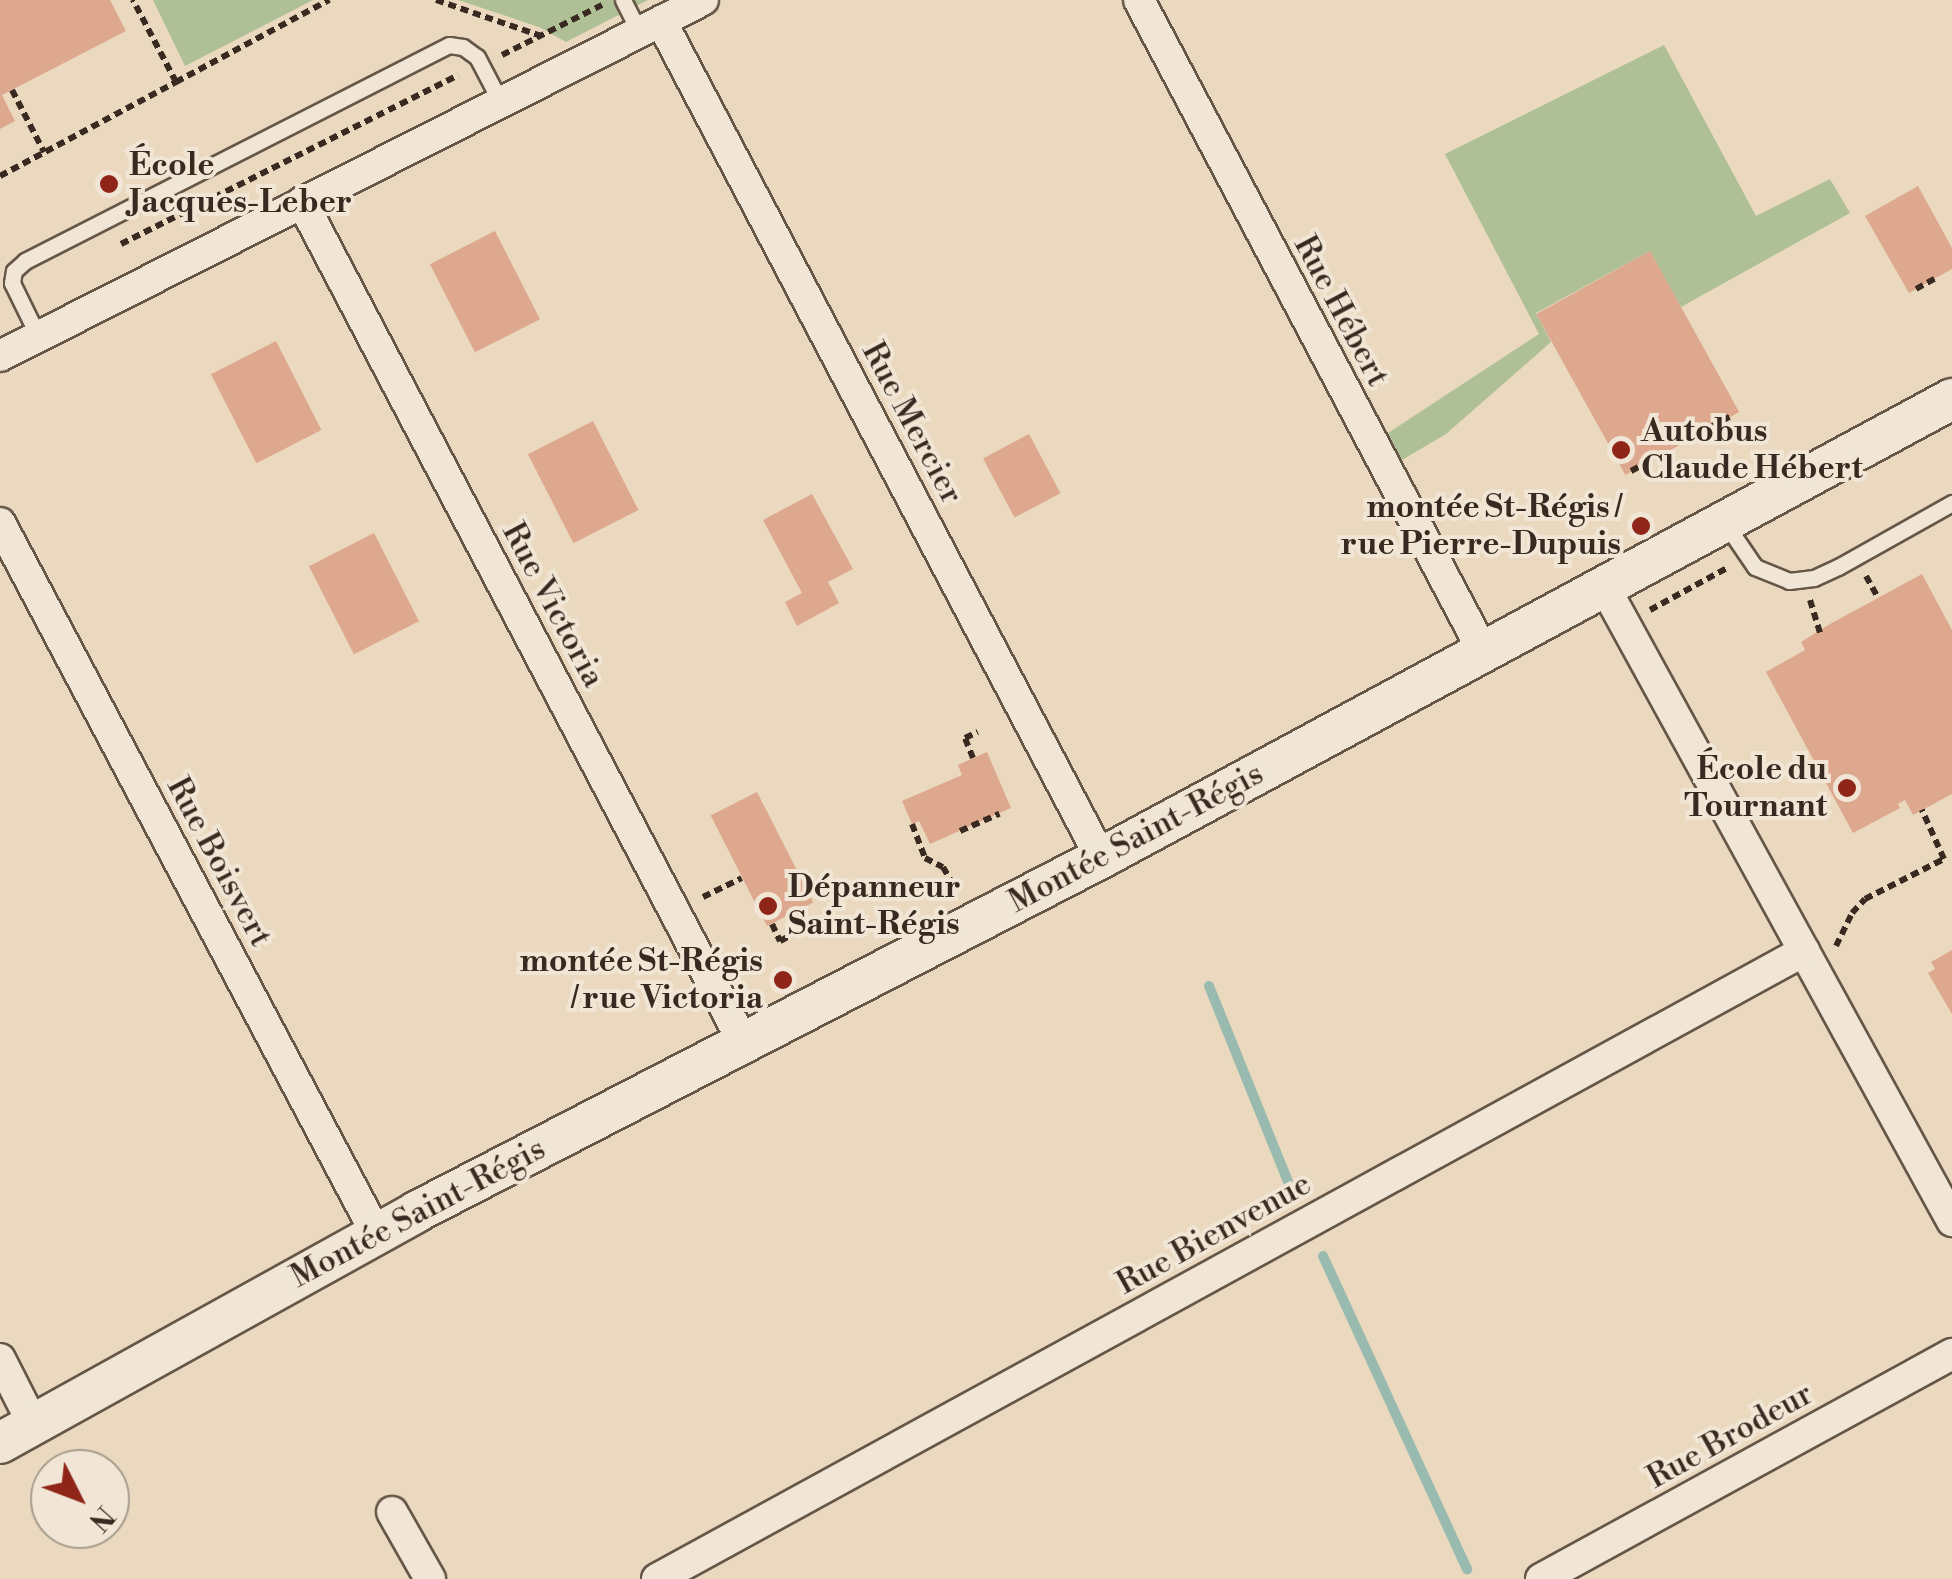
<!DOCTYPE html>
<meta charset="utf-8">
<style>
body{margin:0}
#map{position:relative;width:1952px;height:1579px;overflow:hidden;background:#ead9be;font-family:"Libre Bodoni",serif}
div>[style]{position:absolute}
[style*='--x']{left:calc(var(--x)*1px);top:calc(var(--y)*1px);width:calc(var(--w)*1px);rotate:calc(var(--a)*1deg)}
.green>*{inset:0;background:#b0c096}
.stream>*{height:10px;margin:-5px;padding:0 5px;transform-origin:5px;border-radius:5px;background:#98baaf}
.building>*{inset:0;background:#dda88d;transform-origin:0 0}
.path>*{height:6px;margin-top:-3px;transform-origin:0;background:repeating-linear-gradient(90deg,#392a21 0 8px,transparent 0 13px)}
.roads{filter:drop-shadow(2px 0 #655648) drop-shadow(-2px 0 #655648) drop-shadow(0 2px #655648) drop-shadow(0 -2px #655648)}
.lane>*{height:15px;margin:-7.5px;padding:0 7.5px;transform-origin:7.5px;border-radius:7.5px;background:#f1e6d5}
.street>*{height:30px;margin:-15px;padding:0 15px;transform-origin:15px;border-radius:15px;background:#f1e6d5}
.secondary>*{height:40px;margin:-20px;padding:0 20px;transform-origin:20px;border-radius:20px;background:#f1e6d5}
.dots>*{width:28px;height:28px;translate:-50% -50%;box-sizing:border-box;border:5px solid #f1e6d5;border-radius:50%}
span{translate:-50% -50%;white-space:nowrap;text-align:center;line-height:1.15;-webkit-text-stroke:8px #f1e6d5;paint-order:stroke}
.poi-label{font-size:32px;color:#392a21;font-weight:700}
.left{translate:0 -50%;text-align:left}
.right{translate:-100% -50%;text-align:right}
.street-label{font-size:32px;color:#392a21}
.north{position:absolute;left:30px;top:1449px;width:100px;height:100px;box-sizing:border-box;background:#f1e6d5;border:2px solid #a79b8d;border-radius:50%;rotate:132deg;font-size:28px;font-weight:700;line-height:40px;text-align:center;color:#392a21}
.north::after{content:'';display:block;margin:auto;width:35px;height:45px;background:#8f2418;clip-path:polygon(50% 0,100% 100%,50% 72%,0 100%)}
</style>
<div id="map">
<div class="green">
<div style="clip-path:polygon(153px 0,313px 0,185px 66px)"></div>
<div style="clip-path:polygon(458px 0,648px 0,566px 42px,539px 27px)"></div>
<div style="clip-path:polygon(1664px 45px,1756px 216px,1830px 179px,1850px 213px,1681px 307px,1650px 251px,1536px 313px,1551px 342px,1446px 434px,1402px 460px,1388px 433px,1539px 334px,1445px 154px)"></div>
</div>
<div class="stream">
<div style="--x:1209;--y:986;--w:221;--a:68"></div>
<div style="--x:1323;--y:1256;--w:345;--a:65.3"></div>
</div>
<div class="building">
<div style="clip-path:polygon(0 0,110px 0,126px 31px,2px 95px,15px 121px,0 129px)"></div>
<div style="clip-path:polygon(1918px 186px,1952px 248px,1952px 269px,1909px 293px,1865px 216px)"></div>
<div style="left:495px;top:231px;width:99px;height:73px;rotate:63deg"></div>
<div style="left:1650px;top:251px;width:184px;height:130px;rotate:61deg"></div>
<div style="left:276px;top:341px;width:100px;height:73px;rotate:63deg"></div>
<div style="left:593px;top:421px;width:100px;height:73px;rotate:63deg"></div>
<div style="left:1029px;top:434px;width:67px;height:52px;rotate:62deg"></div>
<div style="clip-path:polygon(812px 494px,853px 569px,828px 582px,839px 603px,797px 626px,785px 602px,802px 593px,763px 520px)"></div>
<div style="left:374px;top:533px;width:99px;height:73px;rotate:63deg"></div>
<div style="clip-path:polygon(1922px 574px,1952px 630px,1952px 794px,1913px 815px,1905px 800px,1898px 804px,1900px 808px,1853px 833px,1766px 672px,1805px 650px,1801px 642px,1830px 624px)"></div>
<div style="clip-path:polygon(987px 752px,1011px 808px,930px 844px,919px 821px,912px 824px,902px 801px,962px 775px,958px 765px)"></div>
<div style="left:757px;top:792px;width:124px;height:52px;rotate:63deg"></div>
<div style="clip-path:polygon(1952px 950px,1952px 1014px,1928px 973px,1935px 969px,1931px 962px)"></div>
</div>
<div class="path">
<div style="--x:436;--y:0;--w:114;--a:18.9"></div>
<div style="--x:502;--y:55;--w:112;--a:-26.6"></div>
<div style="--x:176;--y:82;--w:174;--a:-28.2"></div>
<div style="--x:12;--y:90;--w:70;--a:62.7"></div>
<div style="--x:0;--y:176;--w:200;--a:-28.1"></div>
<div style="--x:176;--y:82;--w:93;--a:-117.7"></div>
<div style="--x:121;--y:244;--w:377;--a:-26.6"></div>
<div style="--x:1916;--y:289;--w:25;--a:-29"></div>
<div style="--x:1711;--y:427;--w:25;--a:-29"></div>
<div style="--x:1631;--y:471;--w:21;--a:-28"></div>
<div style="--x:1866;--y:576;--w:25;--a:61"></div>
<div style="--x:1810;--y:600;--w:34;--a:73"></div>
<div style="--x:1650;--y:610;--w:88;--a:-28.6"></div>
<div style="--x:973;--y:758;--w:22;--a:-112"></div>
<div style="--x:965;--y:738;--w:14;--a:-25"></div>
<div style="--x:912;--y:824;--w:36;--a:69"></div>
<div style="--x:925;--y:858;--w:20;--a:27"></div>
<div style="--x:943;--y:867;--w:28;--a:60"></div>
<div style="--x:960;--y:831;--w:43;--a:-23.6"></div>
<div style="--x:703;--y:897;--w:43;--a:-26"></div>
<div style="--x:772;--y:924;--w:19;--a:65"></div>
<div style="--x:780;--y:941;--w:19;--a:-28"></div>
<div style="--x:1836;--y:946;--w:37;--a:-64"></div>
<div style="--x:1852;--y:913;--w:19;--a:-47"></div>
<div style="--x:1865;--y:899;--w:89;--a:-26.9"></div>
<div style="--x:1944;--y:859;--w:54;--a:-114.2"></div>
</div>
<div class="roads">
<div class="lane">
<div style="--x:623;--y:0;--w:36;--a:63"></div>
<div style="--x:38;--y:336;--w:59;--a:-116.1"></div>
<div style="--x:12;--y:283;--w:12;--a:-81"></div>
<div style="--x:14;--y:271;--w:15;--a:-42"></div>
<div style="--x:25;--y:261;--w:476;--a:-27"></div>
<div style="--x:449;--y:45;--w:14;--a:8"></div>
<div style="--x:463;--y:47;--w:17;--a:36"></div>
<div style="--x:477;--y:57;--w:50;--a:62.4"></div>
<div style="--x:1725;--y:523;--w:53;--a:55.7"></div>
<div style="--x:1755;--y:567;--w:37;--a:22"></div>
<div style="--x:1789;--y:581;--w:25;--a:-7"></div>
<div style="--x:1814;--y:578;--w:26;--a:-25"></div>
<div style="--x:1838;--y:567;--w:131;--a:-29.3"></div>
</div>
<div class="street">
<div style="--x:1139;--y:0;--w:739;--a:62.15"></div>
<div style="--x:661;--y:21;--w:946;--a:62.27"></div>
<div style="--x:302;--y:202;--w:946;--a:62.3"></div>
<div style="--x:0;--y:356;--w:788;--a:-26.86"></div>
<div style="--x:0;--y:523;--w:803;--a:62.1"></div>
<div style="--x:1605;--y:588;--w:722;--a:61.27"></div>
<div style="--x:0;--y:1359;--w:73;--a:63.1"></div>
<div style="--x:392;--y:1512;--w:77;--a:60.4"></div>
<div style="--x:657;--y:1579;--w:1308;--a:-28.7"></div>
<div style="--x:1541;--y:1579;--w:469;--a:-28.7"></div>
</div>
<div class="secondary">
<div style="--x:0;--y:1443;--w:476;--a:-29"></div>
<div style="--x:416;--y:1212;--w:771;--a:-27.33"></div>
<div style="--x:1101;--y:858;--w:967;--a:-28.34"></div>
</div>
</div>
<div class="dots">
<div style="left:109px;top:184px;background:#8f2418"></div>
<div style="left:1621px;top:450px;background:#8f2418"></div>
<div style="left:1641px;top:526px;background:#8f2418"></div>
<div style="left:1847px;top:788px;background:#8f2418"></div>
<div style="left:768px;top:906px;background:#8f2418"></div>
<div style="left:783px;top:980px;background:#8f2418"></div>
</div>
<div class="poi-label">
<span class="left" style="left:129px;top:184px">École<br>Jacques-Leber</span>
<span class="left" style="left:1641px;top:450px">Autobus<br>Claude Hébert</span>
<span class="right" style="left:1621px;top:526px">montée St-Régis /<br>rue Pierre-Dupuis</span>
<span class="right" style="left:1827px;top:788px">École du<br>Tournant</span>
<span class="left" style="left:788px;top:906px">Dépanneur<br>Saint-Régis</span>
<span class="right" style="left:763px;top:980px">montée St-Régis<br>/ rue Victoria</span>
</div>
<div class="street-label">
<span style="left:1341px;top:311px;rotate:62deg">Rue Hébert</span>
<span style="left:912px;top:423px;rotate:62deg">Rue Mercier</span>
<span style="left:553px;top:605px;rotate:62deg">Rue Victoria</span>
<span style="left:1136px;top:838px;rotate:-28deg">Montée Saint-Régis</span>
<span style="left:219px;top:862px;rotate:62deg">Rue Boisvert</span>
<span style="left:418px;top:1213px;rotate:-28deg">Montée Saint-Régis</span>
<span style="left:1214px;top:1234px;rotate:-29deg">Rue Bienvenue</span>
<span style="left:1730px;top:1436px;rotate:-29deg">Rue Brodeur</span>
</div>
<div class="north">N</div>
</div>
